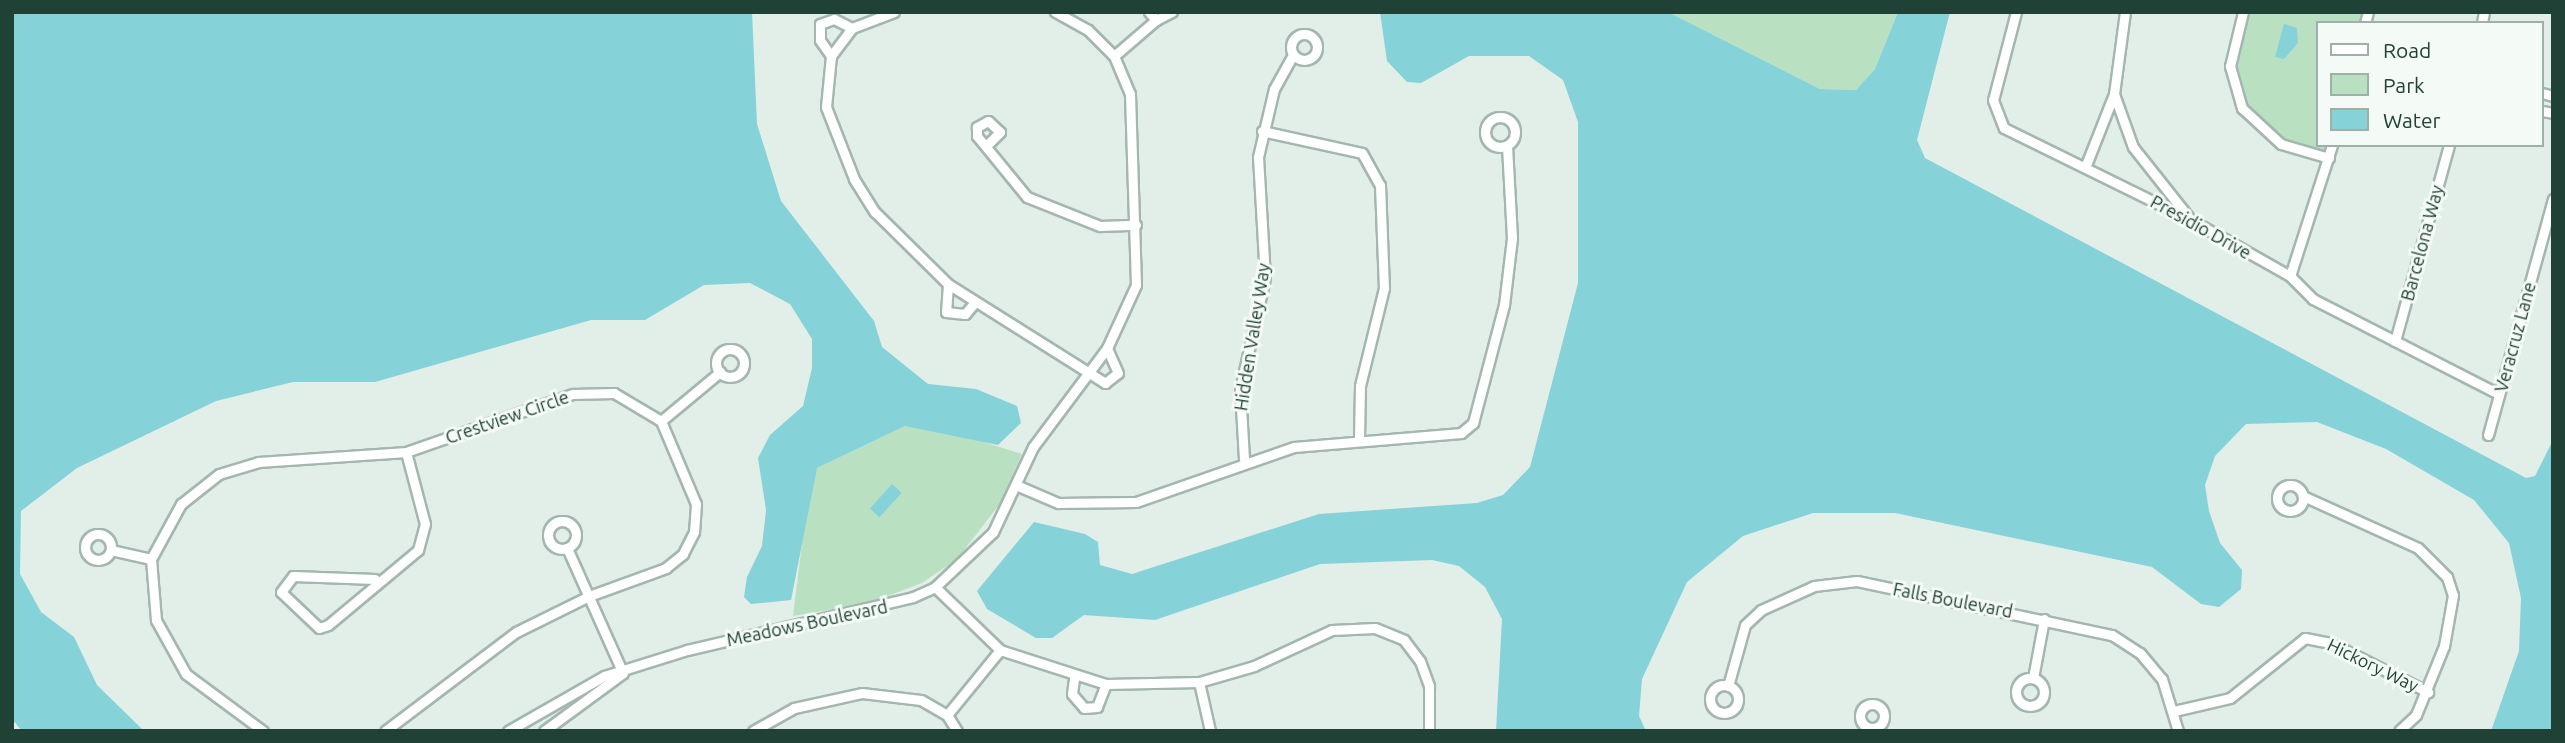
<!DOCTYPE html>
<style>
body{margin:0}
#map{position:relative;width:2565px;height:743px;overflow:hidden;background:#e2eee8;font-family:Ubuntu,sans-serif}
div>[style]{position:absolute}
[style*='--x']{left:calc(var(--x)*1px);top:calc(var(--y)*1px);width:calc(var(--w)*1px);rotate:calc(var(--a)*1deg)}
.green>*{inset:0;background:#b9e1c1}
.water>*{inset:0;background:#85d2d9;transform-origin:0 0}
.roads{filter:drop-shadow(2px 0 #a4b7af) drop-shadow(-2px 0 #a4b7af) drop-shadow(0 2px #a4b7af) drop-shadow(0 -2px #a4b7af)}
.street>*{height:9px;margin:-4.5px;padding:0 4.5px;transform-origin:4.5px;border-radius:4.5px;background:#fff}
.street>.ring{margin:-4.5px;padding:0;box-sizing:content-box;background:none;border:9px solid #fff;border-radius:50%}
span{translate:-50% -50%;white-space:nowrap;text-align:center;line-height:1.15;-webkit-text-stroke:6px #f4faf6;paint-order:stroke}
.street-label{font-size:18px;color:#204136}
.frame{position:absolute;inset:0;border:14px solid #204136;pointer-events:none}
.legend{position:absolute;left:2316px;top:21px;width:228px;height:126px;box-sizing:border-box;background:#f4faf6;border:2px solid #9fb0a9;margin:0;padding:9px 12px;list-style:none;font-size:21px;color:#204136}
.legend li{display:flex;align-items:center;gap:14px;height:35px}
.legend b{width:35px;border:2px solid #9fb0a9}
</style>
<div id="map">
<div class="green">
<div style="clip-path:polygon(1668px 12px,1898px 12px,1875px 69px,1856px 90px,1820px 89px)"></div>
<div style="clip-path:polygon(2243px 12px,2368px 12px,2365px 23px,2318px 23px,2318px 145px,2332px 145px,2329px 158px,2281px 144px,2242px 108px,2231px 50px)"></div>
<div style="clip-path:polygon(905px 426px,932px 426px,1022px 454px,999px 505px,957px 559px,922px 583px,869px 603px,793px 616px,809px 487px,817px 468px)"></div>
</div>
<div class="water">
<div style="clip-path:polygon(12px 12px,752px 12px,757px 124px,781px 201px,874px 321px,882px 347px,928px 384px,976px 389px,1017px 406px,1021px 423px,998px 445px,905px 426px,817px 468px,791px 600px,751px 604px,744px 597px,747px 577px,762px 546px,766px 510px,758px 458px,770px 435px,803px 406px,812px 368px,812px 339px,790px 304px,750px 283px,704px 285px,645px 320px,591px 320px,375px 382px,293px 382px,216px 401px,77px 468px,21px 511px,20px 574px,41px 612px,74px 637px,97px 685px,144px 731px,22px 731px,12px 719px)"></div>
<div style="clip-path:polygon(1380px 12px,1668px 12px,1820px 89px,1856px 90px,1875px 69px,1898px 12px,1950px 12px,1917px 140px,1925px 158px,2526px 478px,2535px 476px,2553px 440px,2553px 731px,2491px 731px,2519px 651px,2521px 598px,2509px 543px,2474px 500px,2386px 449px,2317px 422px,2246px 424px,2215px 456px,2205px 485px,2209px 511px,2220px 543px,2242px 570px,2241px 589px,2219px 607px,2201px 604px,2152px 567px,1895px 513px,1813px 513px,1743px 536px,1687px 582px,1642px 679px,1639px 716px,1646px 731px,1496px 731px,1502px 619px,1485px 587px,1459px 566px,1432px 560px,1320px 564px,1155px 620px,1084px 615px,1052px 638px,1036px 638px,987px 609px,977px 591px,1034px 522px,1085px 534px,1098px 542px,1100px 565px,1132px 574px,1319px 514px,1477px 503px,1503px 495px,1530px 467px,1578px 283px,1578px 122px,1563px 80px,1529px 56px,1469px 56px,1421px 83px,1407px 82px,1387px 61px)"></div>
<div style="clip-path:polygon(2284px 24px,2297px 28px,2298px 43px,2284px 59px,2275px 57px)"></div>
<div style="left:892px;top:484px;width:13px;height:33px;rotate:42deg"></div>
</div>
<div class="roads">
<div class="street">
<div style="--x:894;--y:12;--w:45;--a:159.1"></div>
<div style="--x:852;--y:28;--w:35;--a:127"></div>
<div style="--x:831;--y:56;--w:51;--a:95.6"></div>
<div style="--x:826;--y:107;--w:77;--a:68.7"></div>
<div style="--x:854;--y:179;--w:39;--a:58"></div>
<div style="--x:875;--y:212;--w:103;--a:44.6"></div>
<div style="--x:948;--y:284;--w:186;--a:32.2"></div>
<div style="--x:1105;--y:383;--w:16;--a:-38"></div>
<div style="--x:1118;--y:373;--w:27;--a:-114"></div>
<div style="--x:1149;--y:12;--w:11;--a:49"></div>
<div style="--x:2016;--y:12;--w:91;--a:104.6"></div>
<div style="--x:1993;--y:100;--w:30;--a:69"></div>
<div style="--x:2004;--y:128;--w:208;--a:26.2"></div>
<div style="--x:2191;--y:220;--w:114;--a:29.5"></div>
<div style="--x:2290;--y:276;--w:33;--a:45"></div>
<div style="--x:2313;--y:299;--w:209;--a:27.1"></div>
<div style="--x:2243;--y:12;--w:56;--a:103.5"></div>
<div style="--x:2230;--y:66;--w:44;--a:74.1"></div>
<div style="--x:2242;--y:108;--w:53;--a:42.7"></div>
<div style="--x:2281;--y:144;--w:50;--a:16.3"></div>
<div style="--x:1156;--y:20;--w:18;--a:-27"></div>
<div style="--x:2365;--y:23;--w:11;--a:-75"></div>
<div style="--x:2482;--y:23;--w:11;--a:-80"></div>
<div class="ring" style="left:1291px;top:34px;width:17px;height:17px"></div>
<div style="--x:831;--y:56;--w:19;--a:-125"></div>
<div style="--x:820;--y:40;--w:16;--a:-90"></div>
<div style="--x:820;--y:24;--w:15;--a:-20"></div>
<div style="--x:834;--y:19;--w:20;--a:27"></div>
<div style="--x:1114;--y:56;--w:55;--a:-40.6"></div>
<div style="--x:2542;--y:93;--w:11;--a:15"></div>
<div style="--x:2114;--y:94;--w:56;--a:70.3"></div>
<div style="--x:2133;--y:147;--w:92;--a:51.6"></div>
<div style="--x:2542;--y:111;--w:11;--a:10"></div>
<div class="ring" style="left:1485px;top:117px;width:21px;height:21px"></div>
<div style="--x:1262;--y:131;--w:102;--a:12.4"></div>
<div style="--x:1362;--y:153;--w:37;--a:61"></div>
<div style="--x:1380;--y:185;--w:103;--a:87.8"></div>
<div style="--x:1384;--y:288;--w:101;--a:103.8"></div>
<div style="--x:1360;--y:386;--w:52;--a:91.1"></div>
<div style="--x:988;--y:144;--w:17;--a:-45"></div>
<div style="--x:1000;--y:132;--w:16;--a:-137"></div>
<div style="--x:988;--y:121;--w:13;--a:151"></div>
<div style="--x:977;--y:127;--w:9;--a:90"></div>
<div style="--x:977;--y:136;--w:79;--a:50.7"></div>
<div style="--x:1027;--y:197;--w:79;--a:21.7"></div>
<div style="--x:1100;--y:226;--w:36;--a:-2"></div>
<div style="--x:2086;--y:165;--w:76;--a:-68.5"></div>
<div style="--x:2114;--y:94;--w:83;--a:-82.4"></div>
<div style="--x:2290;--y:276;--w:138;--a:-72.2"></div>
<div style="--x:948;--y:284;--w:28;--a:94"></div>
<div style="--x:946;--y:312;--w:19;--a:6"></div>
<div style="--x:965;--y:314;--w:16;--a:-50"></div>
<div style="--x:2395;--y:341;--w:203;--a:-74.6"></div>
<div class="ring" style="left:716px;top:349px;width:19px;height:19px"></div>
<div style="--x:661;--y:421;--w:77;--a:-39.7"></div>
<div style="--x:2488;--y:435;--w:245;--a:-74.6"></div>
<div style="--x:1244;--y:459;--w:70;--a:-93.3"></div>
<div style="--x:1240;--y:389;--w:114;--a:-77.3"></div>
<div style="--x:1265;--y:278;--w:121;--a:-93.3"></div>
<div style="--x:1258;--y:157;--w:70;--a:-76.8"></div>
<div style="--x:1274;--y:89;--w:39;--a:-61"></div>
<div class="ring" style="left:2277px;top:485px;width:17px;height:17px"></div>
<div style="--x:1016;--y:485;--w:46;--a:23.2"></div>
<div style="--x:1058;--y:503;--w:78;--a:-0.7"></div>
<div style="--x:1136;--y:502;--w:167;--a:-19.2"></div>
<div style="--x:1294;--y:447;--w:168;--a:-4.8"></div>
<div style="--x:1461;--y:433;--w:16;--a:-40"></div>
<div style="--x:1473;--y:423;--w:122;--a:-75.3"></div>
<div style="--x:1504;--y:305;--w:67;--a:-83.2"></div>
<div style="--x:1512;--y:238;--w:92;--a:-93.1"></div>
<div style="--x:2303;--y:496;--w:126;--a:24.3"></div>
<div style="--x:2418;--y:548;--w:41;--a:45"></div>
<div style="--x:2447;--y:577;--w:19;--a:72"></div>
<div style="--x:2453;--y:595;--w:52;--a:100"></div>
<div style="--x:2444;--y:646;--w:74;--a:112.1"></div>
<div style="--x:2416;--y:715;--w:23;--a:137"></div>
<div class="ring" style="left:548px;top:521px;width:19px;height:19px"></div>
<div class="ring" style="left:85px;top:534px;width:17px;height:17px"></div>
<div style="--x:567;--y:548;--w:137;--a:65.9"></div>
<div style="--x:111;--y:550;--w:41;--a:12.7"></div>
<div style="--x:375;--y:579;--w:82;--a:-177.9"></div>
<div style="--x:293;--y:576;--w:20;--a:127"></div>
<div style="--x:281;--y:592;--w:52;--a:43.5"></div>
<div style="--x:319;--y:628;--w:9;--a:-18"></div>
<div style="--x:328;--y:625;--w:117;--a:-39.8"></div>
<div style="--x:418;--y:550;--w:27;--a:-75"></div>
<div style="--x:425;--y:524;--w:74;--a:-104.8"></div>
<div style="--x:935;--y:587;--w:91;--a:44.1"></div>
<div style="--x:1000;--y:650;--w:111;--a:17.8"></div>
<div style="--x:1106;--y:684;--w:93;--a:-1.2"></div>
<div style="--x:1199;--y:682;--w:57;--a:-16.2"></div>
<div style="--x:1254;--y:666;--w:86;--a:-24.8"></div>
<div style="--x:1332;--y:630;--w:43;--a:-2.7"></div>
<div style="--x:1375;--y:628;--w:31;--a:22"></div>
<div style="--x:1404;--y:640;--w:26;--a:53"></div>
<div style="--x:1420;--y:661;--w:27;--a:70"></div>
<div style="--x:1429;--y:686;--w:45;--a:90"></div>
<div class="ring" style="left:2016px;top:678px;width:19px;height:19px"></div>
<div style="--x:2033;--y:678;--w:60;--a:-79.4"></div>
<div style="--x:1074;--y:679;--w:15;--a:98"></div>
<div style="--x:1072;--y:694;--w:18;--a:49"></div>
<div style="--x:1084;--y:708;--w:13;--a:-4"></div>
<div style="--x:1097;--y:707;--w:25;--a:-69"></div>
<div style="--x:1199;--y:682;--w:50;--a:77.3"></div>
<div class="ring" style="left:1710px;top:685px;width:19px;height:19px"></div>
<div style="--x:1728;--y:686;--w:63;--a:-74.4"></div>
<div style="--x:1745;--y:625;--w:22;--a:-43"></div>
<div style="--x:1761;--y:610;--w:58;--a:-24.4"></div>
<div style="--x:1814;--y:586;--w:43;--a:-6.6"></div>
<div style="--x:1857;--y:581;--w:261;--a:12"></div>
<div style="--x:2112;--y:635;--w:33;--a:33"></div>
<div style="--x:2140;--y:653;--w:34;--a:50"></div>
<div style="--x:2162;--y:679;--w:54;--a:72.9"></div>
<div class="ring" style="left:1860px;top:704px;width:15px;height:15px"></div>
<div style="--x:2174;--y:711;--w:57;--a:-13.1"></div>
<div style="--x:2230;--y:698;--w:96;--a:-38.7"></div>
<div style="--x:2305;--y:638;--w:26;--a:11"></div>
<div style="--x:2331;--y:643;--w:109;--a:26.8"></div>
<div style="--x:947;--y:715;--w:84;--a:-50.8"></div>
<div style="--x:263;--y:731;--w:96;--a:-143.5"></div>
<div style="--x:186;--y:674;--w:62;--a:-119.1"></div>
<div style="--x:156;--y:620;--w:61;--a:-94.7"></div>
<div style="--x:151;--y:559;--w:63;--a:-61.4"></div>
<div style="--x:181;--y:504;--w:48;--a:-38.3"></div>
<div style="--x:219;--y:474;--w:42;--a:-16.7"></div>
<div style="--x:259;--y:462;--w:147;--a:-3.9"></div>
<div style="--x:406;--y:452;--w:177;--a:-19.2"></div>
<div style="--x:573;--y:394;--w:41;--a:-1.4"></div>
<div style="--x:614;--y:393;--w:55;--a:30.8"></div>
<div style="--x:661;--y:421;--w:90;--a:67.1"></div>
<div style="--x:696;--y:504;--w:28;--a:94"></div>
<div style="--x:694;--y:532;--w:25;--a:117"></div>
<div style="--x:683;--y:554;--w:22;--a:141"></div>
<div style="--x:666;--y:568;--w:82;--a:160"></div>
<div style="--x:589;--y:596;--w:81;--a:153.7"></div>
<div style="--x:516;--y:632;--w:164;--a:142.9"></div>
<div style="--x:508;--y:731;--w:111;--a:-29.8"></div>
<div style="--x:604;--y:676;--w:87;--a:-17.4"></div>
<div style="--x:687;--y:650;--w:232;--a:-13.2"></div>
<div style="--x:913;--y:597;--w:24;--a:-24"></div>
<div style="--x:935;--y:587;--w:80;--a:-43.5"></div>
<div style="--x:993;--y:532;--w:94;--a:-64.8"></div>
<div style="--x:1033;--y:447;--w:124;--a:-53.2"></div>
<div style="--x:1107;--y:348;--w:69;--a:-65.3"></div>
<div style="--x:1136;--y:285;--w:191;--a:-91.8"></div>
<div style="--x:1130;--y:94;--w:41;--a:-112.8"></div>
<div style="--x:1114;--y:56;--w:37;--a:-135"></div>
<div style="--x:1088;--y:30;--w:38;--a:-151"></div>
<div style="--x:544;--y:731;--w:97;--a:-36.2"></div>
<div style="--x:753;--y:731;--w:47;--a:-29.3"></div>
<div style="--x:794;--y:708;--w:70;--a:-12.4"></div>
<div style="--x:862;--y:693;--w:59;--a:6.8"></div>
<div style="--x:921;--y:700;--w:30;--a:30"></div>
<div style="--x:947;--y:715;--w:19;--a:58"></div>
</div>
</div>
<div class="street-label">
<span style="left:2201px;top:227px;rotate:29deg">Presidio Drive</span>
<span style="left:2422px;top:243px;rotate:-75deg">Barcelona Way</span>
<span style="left:1252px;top:337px;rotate:-81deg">Hidden Valley Way</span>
<span style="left:2515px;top:337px;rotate:-75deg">Veracruz Lane</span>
<span style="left:507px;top:417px;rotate:-19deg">Crestview Circle</span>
<span style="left:1953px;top:600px;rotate:11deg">Falls Boulevard</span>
<span style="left:807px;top:623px;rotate:-12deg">Meadows Boulevard</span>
<span style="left:2373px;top:665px;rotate:26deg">Hickory Way</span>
</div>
<div class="frame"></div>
<ul class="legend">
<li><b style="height:9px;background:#fff"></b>Road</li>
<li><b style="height:19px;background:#b9e1c1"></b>Park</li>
<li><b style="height:19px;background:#85d2d9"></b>Water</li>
</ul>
</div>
